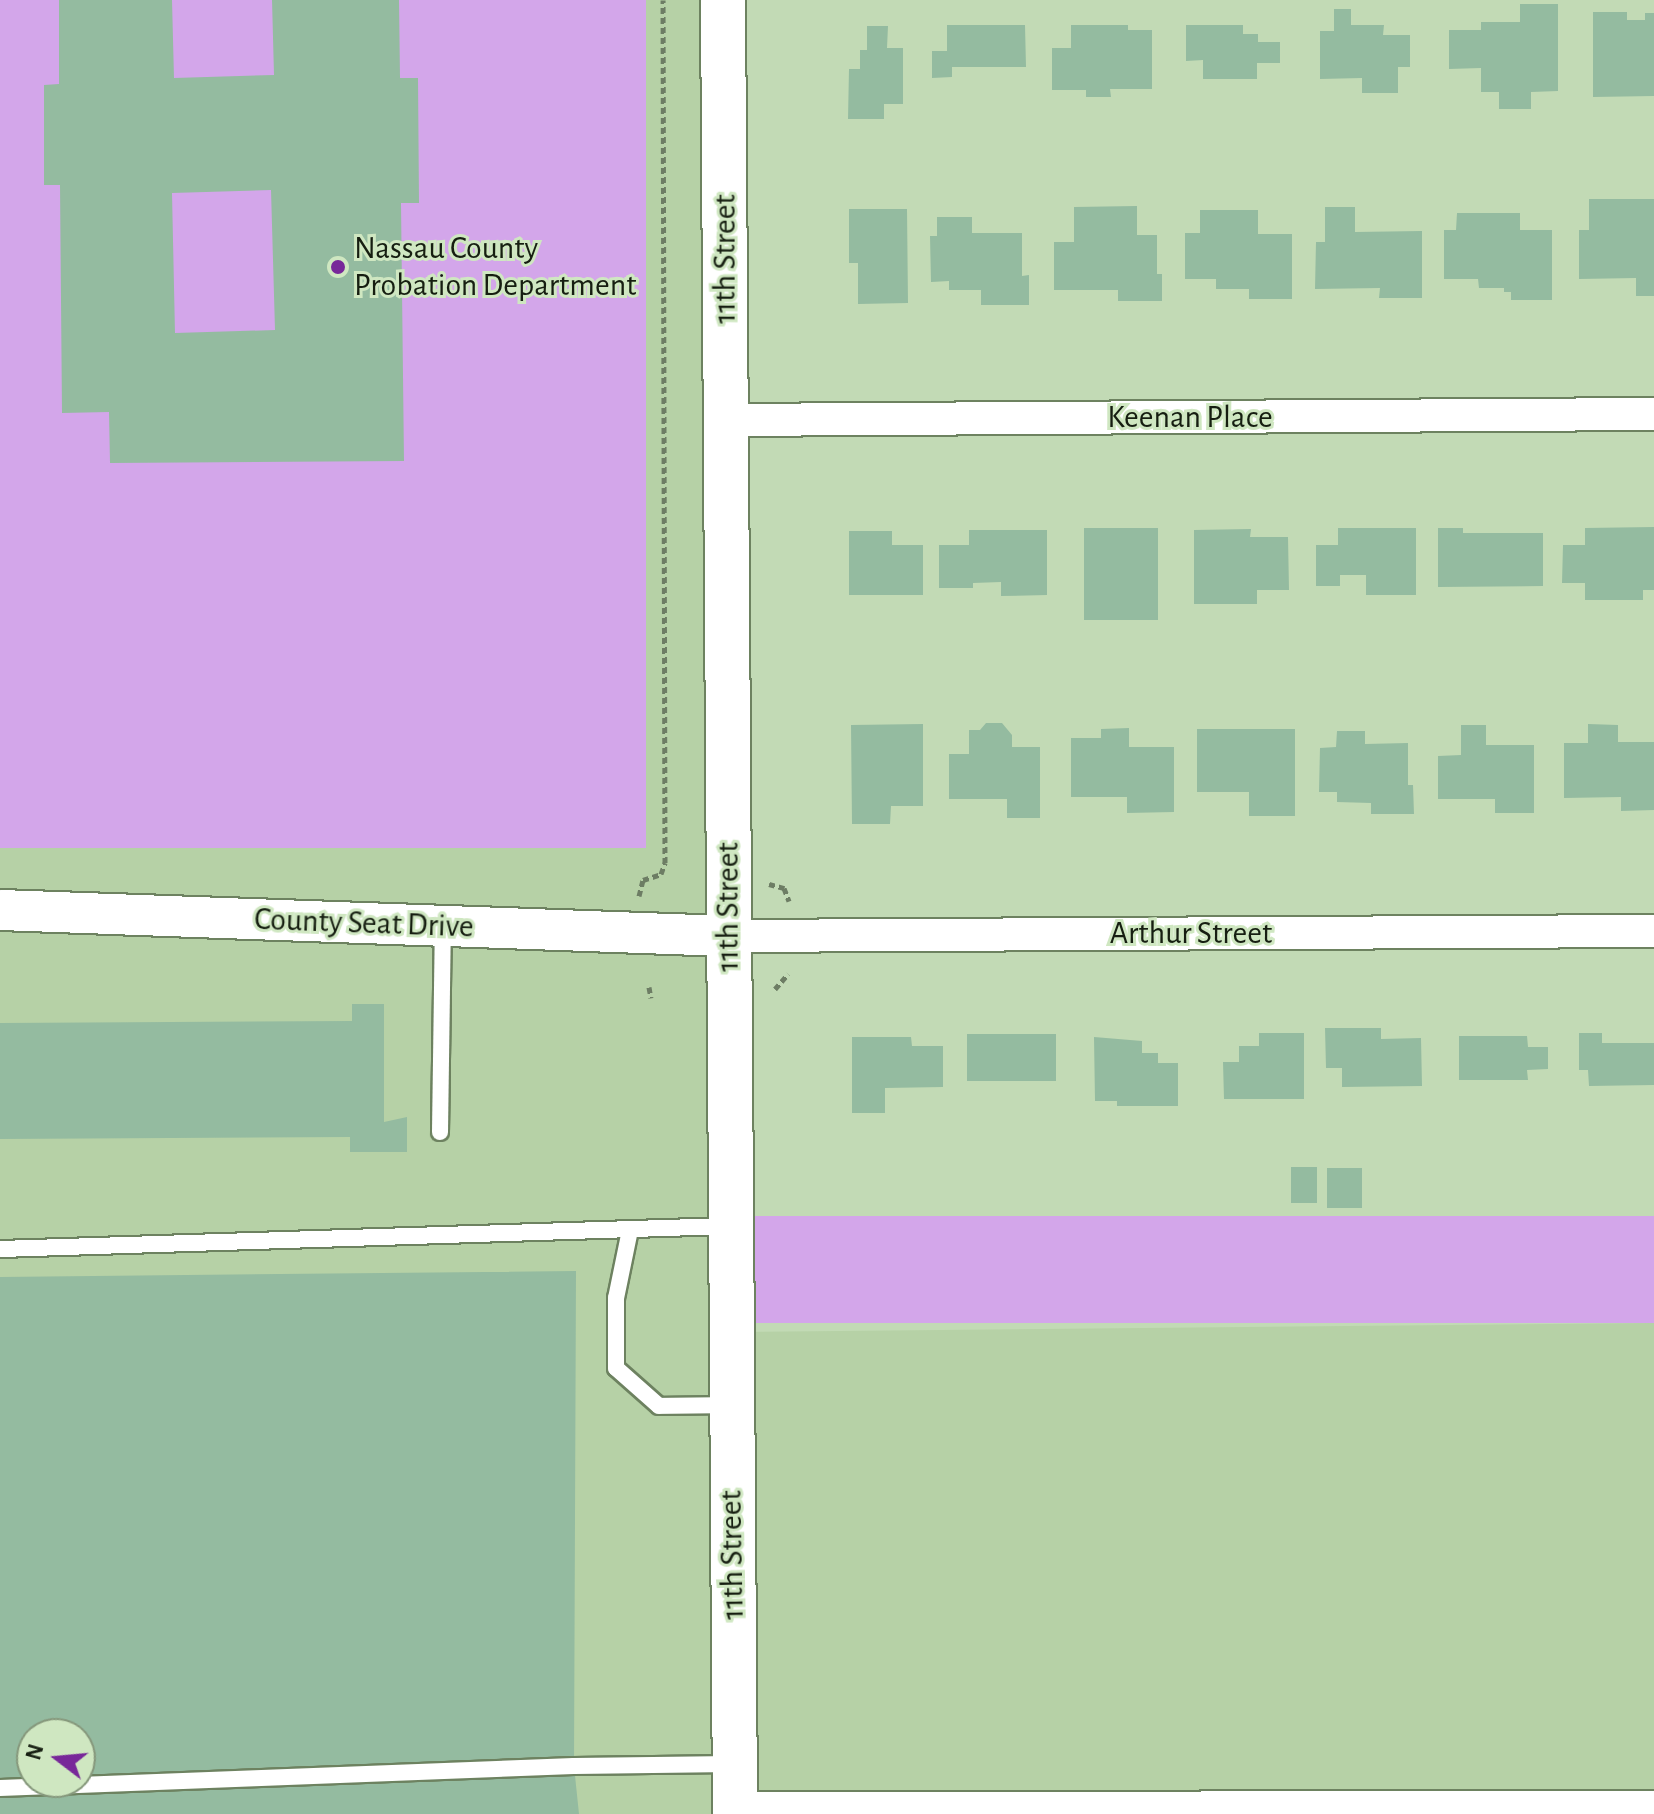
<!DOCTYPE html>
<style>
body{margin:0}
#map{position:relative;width:1654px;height:1814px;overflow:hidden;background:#c2dab5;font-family:"Alegreya Sans",sans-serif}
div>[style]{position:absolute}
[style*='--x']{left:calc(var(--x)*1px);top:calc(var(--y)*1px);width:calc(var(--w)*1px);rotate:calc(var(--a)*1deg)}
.built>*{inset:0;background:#b6d1a6}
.green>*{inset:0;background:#d3a6ea;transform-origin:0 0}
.building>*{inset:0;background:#94bba0;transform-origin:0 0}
.path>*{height:5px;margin-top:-2.5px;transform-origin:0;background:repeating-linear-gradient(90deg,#6d7d64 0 6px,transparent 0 10px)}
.roads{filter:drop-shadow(2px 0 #6d8260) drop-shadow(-2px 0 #6d8260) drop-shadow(0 2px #6d8260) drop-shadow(0 -2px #6d8260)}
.service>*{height:16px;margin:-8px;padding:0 8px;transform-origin:8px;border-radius:8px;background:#fff}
.minor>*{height:32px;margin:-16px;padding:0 16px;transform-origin:16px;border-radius:16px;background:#fff}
.tertiary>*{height:40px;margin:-20px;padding:0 20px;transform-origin:20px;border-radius:20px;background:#fff}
.secondary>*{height:44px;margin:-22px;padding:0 22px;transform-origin:22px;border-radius:22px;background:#fff}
.dots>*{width:22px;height:22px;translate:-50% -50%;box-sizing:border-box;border:4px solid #cfe7c1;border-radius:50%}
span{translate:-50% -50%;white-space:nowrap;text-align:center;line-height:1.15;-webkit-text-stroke:6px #cfe7c1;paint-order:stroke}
.poi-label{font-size:32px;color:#161e11}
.left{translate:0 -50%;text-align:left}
.street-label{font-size:32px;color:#161e11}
.north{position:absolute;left:16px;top:1718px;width:80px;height:80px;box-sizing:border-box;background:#cfe7c1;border:2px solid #85977b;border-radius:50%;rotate:286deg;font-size:22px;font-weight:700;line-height:32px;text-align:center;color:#161e11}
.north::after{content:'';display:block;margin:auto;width:28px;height:36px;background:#782899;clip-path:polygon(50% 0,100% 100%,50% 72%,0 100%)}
</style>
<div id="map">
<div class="built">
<div style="clip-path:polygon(evenodd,0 0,723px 0,730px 1332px,1654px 1323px,1654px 1814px,0 1814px,0 0,32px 1734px,80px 1734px,80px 1782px,32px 1782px,32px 1734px)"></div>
</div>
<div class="green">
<div style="left:0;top:0;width:646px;height:848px"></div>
<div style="left:1654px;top:1216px;width:107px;height:924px;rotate:90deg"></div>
</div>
<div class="building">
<div style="clip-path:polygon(evenodd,59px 0,172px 0,174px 78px,274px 75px,272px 0,399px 0,400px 78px,418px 78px,419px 203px,401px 203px,404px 461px,110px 463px,109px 412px,62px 413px,60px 185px,44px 185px,44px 85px,59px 84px,59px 0,271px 190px,275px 330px,175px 333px,172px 193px,271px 190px)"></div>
<div style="clip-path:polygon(1520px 4px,1558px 4px,1558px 91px,1531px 92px,1531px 109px,1499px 109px,1499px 92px,1481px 92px,1481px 68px,1449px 69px,1449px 30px,1481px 30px,1481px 22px,1520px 22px)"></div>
<div style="clip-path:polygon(1334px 9px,1351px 9px,1351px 25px,1384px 25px,1383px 35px,1410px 35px,1410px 67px,1398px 67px,1398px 93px,1362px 93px,1362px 78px,1320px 79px,1320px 31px,1334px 31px)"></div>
<div style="clip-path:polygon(1593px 12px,1627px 12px,1627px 20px,1645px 20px,1645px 13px,1654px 13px,1654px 96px,1593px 97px)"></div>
<div style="clip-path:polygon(947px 25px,1025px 25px,1026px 67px,952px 67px,952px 77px,932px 78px,932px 51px,947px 51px)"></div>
<div style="clip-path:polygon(1071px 25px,1128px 25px,1128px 30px,1152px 30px,1152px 89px,1110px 89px,1111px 97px,1086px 97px,1086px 90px,1052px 90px,1052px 48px,1071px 48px)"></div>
<div style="clip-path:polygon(1186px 25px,1243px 25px,1243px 34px,1258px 34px,1258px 42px,1280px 42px,1280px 63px,1257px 63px,1257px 79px,1203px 79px,1203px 60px,1186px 61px)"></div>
<div style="clip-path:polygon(867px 26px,888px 26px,887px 48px,903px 48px,903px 104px,884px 104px,884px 119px,848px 119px,849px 69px,860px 69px,860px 50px,867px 50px)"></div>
<div style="clip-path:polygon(1589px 199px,1654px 199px,1654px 296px,1636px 296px,1636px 278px,1579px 279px,1579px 230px,1589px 230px)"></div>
<div style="clip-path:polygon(1137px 206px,1137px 235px,1157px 235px,1157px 274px,1162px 274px,1162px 301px,1118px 301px,1118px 290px,1054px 290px,1054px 242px,1074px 242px,1074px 207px)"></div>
<div style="clip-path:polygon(1325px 207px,1355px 207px,1355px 232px,1422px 231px,1422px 298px,1379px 298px,1380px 288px,1315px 289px,1316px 242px,1325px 242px)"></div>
<div style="clip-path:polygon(849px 209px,907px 209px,908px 303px,858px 304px,858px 263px,849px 263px)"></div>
<div style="clip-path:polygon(1200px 210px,1258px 210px,1258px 234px,1292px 234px,1292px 299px,1249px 299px,1249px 289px,1216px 289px,1216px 279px,1185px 279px,1185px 233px,1200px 233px)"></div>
<div style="clip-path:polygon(1457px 213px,1520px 213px,1520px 230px,1552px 230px,1552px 300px,1511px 300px,1511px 292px,1504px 292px,1504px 288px,1479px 288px,1478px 279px,1444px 279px,1444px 230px,1456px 230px)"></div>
<div style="clip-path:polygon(937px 217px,972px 217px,972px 233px,1022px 233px,1022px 276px,1029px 275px,1029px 305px,981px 305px,981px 290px,949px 290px,949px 281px,931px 282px,930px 236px,937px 236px)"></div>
<div style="clip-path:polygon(1654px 527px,1654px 590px,1643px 590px,1643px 600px,1585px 600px,1585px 583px,1562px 583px,1563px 545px,1585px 545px,1585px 528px)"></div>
<div style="left:1084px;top:528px;width:74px;height:92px"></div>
<div style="clip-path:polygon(1338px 528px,1416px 528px,1416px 595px,1366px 595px,1366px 575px,1340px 575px,1340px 586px,1316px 586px,1316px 545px,1338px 545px)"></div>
<div style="clip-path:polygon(1438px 528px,1463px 528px,1463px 533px,1543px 533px,1543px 586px,1438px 587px)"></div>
<div style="clip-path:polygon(1251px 529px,1250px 537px,1288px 537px,1289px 590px,1257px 590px,1257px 604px,1194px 604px,1194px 530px)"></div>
<div style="clip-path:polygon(969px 530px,1047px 530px,1047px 595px,1001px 596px,1001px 582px,973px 583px,973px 588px,939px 588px,939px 545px,969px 545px)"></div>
<div style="clip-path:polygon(849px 531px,892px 531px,892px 545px,923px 545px,923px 595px,849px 595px)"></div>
<div style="clip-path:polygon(986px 723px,1002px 723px,1012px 735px,1012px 747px,1040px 747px,1040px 818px,1007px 818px,1007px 799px,949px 799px,949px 754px,969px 754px,969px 730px,980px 730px)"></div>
<div style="clip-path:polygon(923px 724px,923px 806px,891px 806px,890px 824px,852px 824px,851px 725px)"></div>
<div style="clip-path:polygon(1588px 724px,1618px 725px,1618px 742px,1654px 742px,1654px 810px,1621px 811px,1621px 797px,1564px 798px,1564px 743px,1588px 743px)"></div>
<div style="clip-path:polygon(1461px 725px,1486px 725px,1486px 745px,1534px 745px,1534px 813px,1495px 813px,1495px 799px,1438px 799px,1438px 756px,1461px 755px)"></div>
<div style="clip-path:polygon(1129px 728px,1129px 747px,1174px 747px,1174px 812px,1127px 813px,1127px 797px,1071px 797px,1071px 738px,1101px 738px,1101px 729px)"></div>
<div style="clip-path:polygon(1197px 729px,1295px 729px,1295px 816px,1249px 816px,1249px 792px,1197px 792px)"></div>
<div style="clip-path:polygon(1337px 731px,1365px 731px,1365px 744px,1408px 743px,1408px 785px,1413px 785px,1414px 814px,1371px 814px,1371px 803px,1337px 802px,1337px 792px,1319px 792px,1320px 748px,1336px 747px)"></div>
<div style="clip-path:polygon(352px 1004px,384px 1004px,384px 1122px,407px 1117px,407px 1152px,350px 1152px,350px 1137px,0 1139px,0 1023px,352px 1021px)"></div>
<div style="clip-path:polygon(1325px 1028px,1381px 1028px,1381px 1039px,1421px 1038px,1422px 1086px,1342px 1087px,1342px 1068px,1326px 1068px)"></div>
<div style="clip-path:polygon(1259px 1033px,1304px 1033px,1304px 1099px,1224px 1099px,1223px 1062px,1239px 1062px,1239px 1046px,1259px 1046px)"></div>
<div style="clip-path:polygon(1579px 1033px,1602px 1033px,1602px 1043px,1654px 1043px,1654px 1085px,1589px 1086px,1588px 1070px,1579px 1070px)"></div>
<div style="left:967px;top:1034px;width:89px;height:47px"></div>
<div style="clip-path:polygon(1459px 1036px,1527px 1036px,1528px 1047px,1548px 1047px,1548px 1069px,1527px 1070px,1528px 1080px,1459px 1080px)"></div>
<div style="clip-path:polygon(852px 1037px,911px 1037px,912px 1046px,943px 1046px,943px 1087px,885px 1088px,885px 1113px,852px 1113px)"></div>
<div style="clip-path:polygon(1094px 1037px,1142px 1041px,1142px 1053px,1158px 1053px,1158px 1063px,1178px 1063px,1178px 1106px,1117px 1106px,1117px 1101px,1095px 1101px)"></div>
<div style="left:1291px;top:1167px;width:26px;height:36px"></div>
<div style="left:1327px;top:1168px;width:35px;height:40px"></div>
<div style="clip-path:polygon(evenodd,576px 1271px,574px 1766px,579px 1814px,0 1814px,0 1277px,576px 1271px,32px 1734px,80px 1734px,80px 1782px,32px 1782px,32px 1734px)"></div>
</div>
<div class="path">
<div style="--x:769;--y:884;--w:16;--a:15"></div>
<div style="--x:784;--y:888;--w:14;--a:69"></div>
<div style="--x:639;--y:896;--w:16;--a:-76"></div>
<div style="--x:643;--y:880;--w:19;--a:-18"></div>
<div style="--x:661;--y:874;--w:12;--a:-70"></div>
<div style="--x:665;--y:863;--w:863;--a:-90.13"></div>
<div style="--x:649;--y:987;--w:11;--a:80"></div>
<div style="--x:775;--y:989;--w:20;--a:-49"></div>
</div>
<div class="roads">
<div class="service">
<div style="--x:440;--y:1132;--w:206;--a:-89.2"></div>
<div style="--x:630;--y:1230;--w:69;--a:101.6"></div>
<div style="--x:616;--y:1298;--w:70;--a:90"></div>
<div style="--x:616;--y:1368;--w:57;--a:41.5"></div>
<div style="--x:659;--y:1406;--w:70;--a:-0.8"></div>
<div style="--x:0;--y:1249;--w:728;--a:-1.81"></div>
<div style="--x:0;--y:1788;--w:574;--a:-2.19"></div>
<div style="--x:574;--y:1766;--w:158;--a:-0.7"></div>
</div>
<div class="minor">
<div style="--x:725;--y:420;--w:929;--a:-0.37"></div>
<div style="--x:728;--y:936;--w:926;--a:-0.31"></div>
<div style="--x:735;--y:1808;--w:919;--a:-0.06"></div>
</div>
<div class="tertiary">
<div style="--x:0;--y:910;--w:728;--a:2.05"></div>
</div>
<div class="secondary">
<div style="--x:723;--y:0;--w:1814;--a:89.62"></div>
</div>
</div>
<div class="dots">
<div style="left:338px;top:267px;background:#782899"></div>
</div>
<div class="poi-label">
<span class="left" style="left:354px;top:267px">Nassau County<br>Probation Department</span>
</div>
<div class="street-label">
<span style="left:725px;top:259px;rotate:-90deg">11th Street</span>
<span style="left:1190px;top:417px">Keenan Place</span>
<span style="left:728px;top:907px;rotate:-90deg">11th Street</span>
<span style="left:364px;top:923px;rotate:2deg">County Seat Drive</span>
<span style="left:1191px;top:933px">Arthur Street</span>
<span style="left:732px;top:1555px;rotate:-91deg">11th Street</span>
</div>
<div class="north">N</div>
</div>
